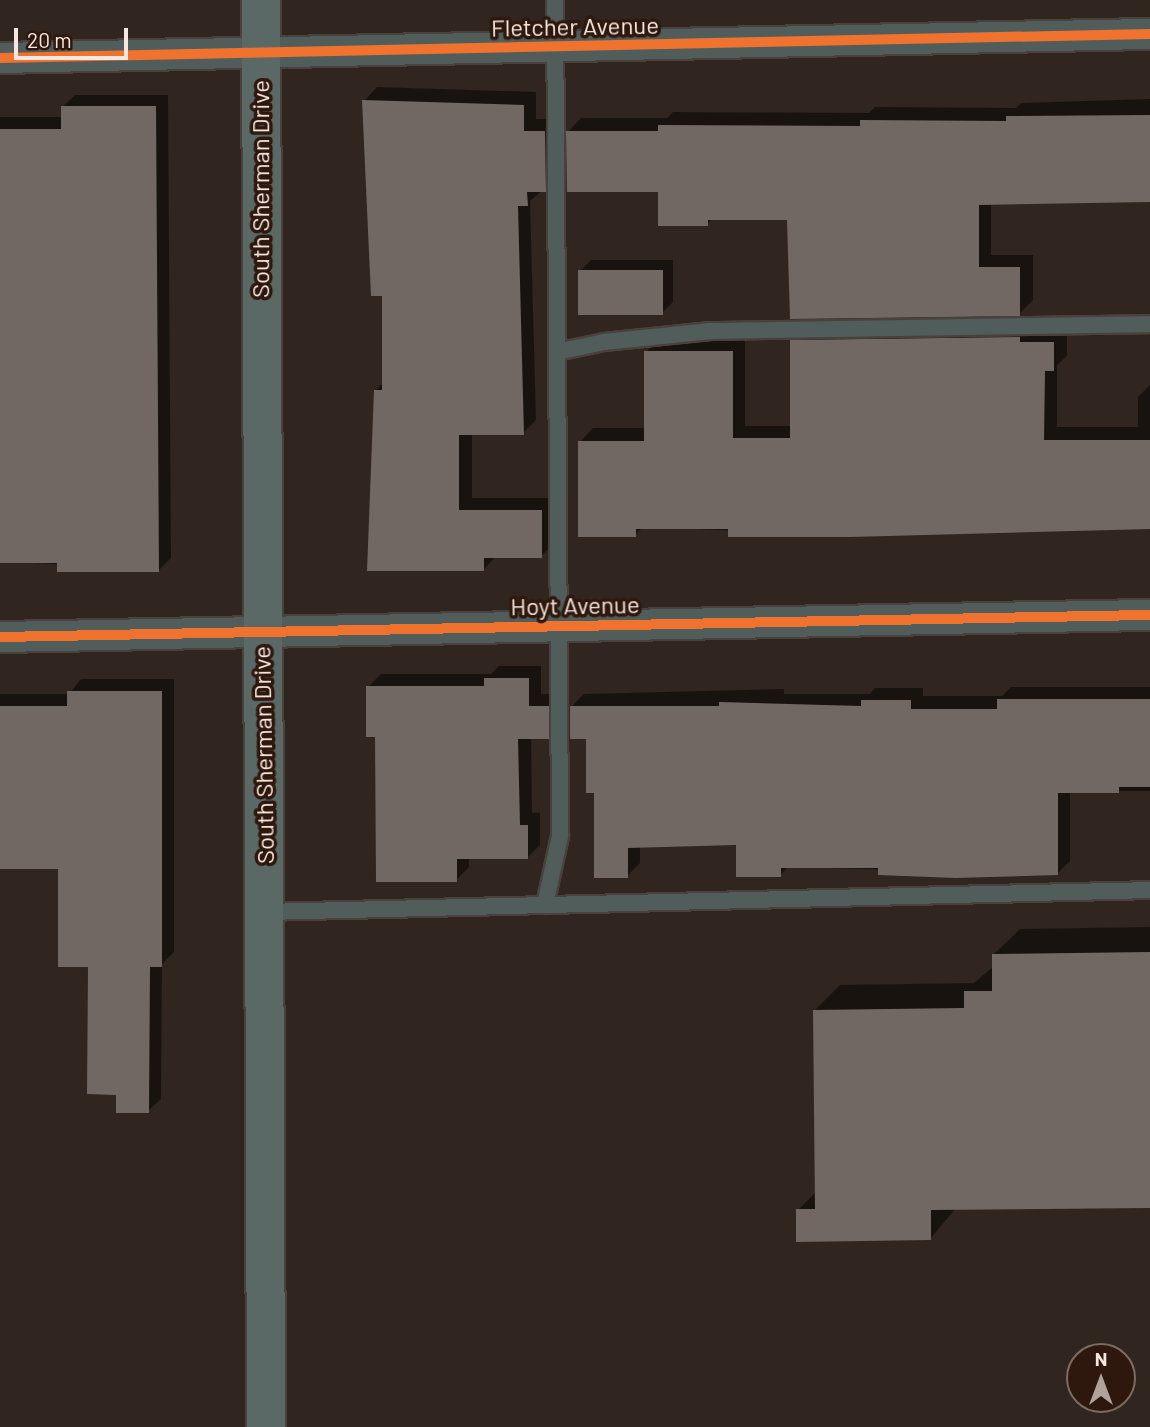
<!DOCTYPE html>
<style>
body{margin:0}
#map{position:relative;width:1150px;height:1427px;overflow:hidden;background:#30251f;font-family:Barlow,sans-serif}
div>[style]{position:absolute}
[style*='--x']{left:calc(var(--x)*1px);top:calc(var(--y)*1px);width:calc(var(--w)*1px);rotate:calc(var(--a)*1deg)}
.shadow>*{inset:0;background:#0007}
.building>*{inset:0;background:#726863;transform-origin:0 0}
.roads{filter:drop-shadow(2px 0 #4a413c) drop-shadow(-2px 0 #4a413c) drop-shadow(0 2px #4a413c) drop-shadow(0 -2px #4a413c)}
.lane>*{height:16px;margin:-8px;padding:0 8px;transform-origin:8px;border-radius:8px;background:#515d5a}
.street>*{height:30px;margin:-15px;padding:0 15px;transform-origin:15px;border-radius:15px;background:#515d5a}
.secondary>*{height:38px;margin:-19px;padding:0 19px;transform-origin:19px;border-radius:19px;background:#5a6966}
.cycleway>*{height:10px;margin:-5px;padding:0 5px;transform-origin:5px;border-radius:5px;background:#ef722f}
span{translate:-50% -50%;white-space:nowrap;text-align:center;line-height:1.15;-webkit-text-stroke:7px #2e180d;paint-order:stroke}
.street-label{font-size:24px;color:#f7e7e0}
.north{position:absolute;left:1066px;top:1343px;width:70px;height:70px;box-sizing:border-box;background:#2e180d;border:2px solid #7e6b61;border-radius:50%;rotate:0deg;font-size:19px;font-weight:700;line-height:28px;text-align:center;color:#f7e7e0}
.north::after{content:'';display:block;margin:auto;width:24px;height:32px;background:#b1a39c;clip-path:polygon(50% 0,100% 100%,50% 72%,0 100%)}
.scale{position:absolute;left:14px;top:28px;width:114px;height:32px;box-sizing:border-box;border:4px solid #f7e7e0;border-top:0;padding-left:9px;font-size:21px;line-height:24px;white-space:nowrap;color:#f7e7e0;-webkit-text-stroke:5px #2e180d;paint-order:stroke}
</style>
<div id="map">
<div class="shadow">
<div style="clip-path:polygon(377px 87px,536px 92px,536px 119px,558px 119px,558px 177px,530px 201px,536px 420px,523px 433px,472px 433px,472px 498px,555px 498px,555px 543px,541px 556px,496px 556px,484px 569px,375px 391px,383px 383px,383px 295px,364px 101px)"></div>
<div style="clip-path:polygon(75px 95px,168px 95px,171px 558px,159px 570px,0 561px,0 117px,62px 117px,62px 107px)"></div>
<div style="clip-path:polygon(1150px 99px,1150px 213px,1150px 201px,991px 203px,991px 255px,1033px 255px,1033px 300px,1019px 314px,789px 218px,714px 218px,707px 224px,568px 132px,581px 118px,667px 118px,673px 112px,869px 113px,875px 107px,1016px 108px,1021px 103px)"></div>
<div style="clip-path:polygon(591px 260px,673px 260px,673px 302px,662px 313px,580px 271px)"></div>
<div style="clip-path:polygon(805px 328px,1067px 329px,1067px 356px,1057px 365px,1057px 427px,1138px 427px,1138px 397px,1150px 385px,1150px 527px,850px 535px,643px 527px,635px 535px,580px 442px,593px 428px,646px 428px,646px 352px,659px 338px,745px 338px,745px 426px,792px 426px,792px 341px)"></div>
<div style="clip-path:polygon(499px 666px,541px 666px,541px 694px,561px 694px,561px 724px,548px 737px,531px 737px,532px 813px,540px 813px,540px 845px,527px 858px,469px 858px,469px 867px,456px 880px,377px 736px,368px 687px,381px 674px,491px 674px)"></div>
<div style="clip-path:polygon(81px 679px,174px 679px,174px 952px,162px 964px,161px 1099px,148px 1111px,118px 1093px,90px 965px,59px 867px,0 867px,0 694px,69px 694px)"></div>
<div style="clip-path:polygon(1011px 687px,1150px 687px,1150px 791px,1070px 791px,1070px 861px,1057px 874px,788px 867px,780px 875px,738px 844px,640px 846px,640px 863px,627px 876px,595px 791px,588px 737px,571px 707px,584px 694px,784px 689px,784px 694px,870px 694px,875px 688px,923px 688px,923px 696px,1002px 696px)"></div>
<div style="clip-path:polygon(1150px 927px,1150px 1206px,956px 1208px,931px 1238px,798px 1210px,816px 1192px,814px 1011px,840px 985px,974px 983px,994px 966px,994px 954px,1020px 929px)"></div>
</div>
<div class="building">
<div style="clip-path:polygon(362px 100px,524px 105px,524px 131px,545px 131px,546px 192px,527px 192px,528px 206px,518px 206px,524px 435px,459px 435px,459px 510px,542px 510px,542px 558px,484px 558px,484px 571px,367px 571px,374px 390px,382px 390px,382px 296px,371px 296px)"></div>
<div style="clip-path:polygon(61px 106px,156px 106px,159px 572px,57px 572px,57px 563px,0 563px,0 129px,61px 129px)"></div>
<div style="clip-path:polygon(1150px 115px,1150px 202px,979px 205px,979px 267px,1020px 267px,1020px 316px,790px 319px,787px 220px,708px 220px,708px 226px,658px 226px,658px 192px,567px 192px,566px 131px,658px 131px,658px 125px,860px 126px,860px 120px,1006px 121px,1006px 116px)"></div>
<div style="left:578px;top:270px;width:85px;height:45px"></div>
<div style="clip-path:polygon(1020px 337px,1020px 342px,1054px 342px,1054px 371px,1045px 371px,1044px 440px,1150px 440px,1150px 529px,850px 537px,728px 537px,728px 529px,636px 529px,636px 537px,578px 537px,578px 441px,644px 441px,644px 351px,733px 351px,733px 438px,790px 438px,790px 340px)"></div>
<div style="clip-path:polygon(484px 678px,529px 678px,529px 706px,549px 706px,549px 739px,518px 739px,520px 825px,528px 825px,528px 859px,457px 859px,457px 882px,376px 882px,375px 737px,366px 737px,366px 686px,484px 686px)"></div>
<div style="clip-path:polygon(67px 691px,162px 691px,162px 967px,150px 967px,149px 1113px,116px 1113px,116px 1095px,87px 1094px,88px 967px,58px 967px,58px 869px,0 869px,0 706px,67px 706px)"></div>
<div style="clip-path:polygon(997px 699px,1150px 699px,1150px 787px,1119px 787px,1119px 793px,1058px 793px,1058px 875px,956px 878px,878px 875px,878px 868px,781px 868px,781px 877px,736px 877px,736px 845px,628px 848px,628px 878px,594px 878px,594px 793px,586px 793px,586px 739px,570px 739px,570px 706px,719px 706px,719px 702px,861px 706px,861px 700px,911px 700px,911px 709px,997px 709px)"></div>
<div style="clip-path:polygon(1150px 952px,1150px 1208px,931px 1210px,931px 1240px,796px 1242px,796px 1209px,815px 1209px,813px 1010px,964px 1008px,964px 991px,992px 991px,992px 954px)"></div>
</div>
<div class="roads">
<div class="lane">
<div style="--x:557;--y:352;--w:48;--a:-12"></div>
<div style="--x:604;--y:342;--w:107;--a:-5.9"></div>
<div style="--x:710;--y:331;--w:440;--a:-0.9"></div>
<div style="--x:545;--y:905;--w:71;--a:-77.7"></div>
<div style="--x:560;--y:836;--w:836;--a:-90.34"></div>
<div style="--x:265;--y:912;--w:885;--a:-1.42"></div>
</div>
<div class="street">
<div style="--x:0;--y:58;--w:1150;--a:-1.2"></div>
<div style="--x:0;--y:637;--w:1150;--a:-1.1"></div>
</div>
<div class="secondary">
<div style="--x:261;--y:0;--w:1427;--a:89.8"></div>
</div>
</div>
<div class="cycleway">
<div style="--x:0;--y:58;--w:1150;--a:-1.2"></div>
<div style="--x:0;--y:637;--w:1150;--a:-1.1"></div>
</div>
<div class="street-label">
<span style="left:575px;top:26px;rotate:-1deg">Fletcher Avenue</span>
<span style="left:260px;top:189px;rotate:-90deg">South Sherman Drive</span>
<span style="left:575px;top:605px;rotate:-1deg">Hoyt Avenue</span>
<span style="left:263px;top:755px;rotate:-91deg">South Sherman Drive</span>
</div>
<div class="north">N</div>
<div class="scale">20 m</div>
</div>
